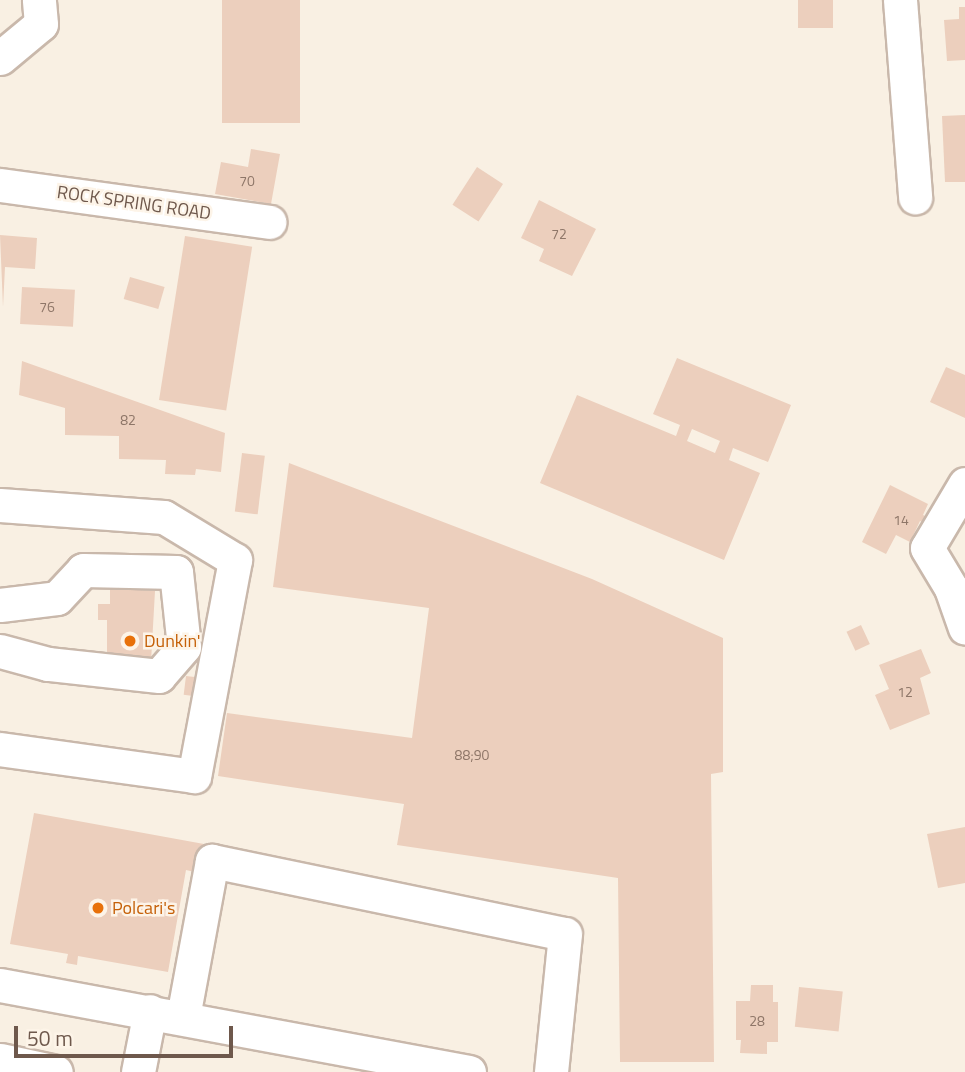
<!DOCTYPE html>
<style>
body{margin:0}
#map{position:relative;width:965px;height:1072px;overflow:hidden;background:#f9f0e3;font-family:"Titillium Web",sans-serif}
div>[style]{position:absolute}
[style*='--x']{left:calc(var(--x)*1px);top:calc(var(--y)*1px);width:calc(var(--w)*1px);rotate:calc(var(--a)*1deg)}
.building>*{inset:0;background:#eccfbd;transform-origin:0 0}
.roads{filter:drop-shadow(2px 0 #c9b8ab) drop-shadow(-2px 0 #c9b8ab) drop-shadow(0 2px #c9b8ab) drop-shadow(0 -2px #c9b8ab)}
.minor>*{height:33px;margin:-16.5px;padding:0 16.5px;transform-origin:16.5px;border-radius:16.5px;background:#fff}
.dots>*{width:19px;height:19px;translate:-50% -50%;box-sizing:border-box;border:4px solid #fdf4e8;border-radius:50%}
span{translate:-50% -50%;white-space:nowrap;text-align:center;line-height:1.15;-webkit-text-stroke:5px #fdf4e8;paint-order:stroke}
.number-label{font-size:14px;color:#8e7668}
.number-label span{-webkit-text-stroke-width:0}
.street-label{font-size:18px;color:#6e584c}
.food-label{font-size:18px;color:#c56008}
.left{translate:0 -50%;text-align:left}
.scale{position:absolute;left:14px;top:1026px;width:219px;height:32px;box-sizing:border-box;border:4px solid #6e584c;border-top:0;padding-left:9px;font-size:21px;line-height:24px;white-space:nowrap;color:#6e584c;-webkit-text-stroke:5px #fdf4e8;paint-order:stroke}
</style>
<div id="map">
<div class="building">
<div style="left:222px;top:0;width:78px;height:123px"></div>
<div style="left:798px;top:0;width:35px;height:28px"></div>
<div style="clip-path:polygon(959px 7px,965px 7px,965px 60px,947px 61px,944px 20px,959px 19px)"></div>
<div style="clip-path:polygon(965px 115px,965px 182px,945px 182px,942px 116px)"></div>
<div style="clip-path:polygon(251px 149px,280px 154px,271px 204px,215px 194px,221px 162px,248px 167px)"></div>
<div style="left:477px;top:167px;width:31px;height:45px;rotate:33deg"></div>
<div style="clip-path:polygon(539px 200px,596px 229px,572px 276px,539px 261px,544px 249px,521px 238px)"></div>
<div style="clip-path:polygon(0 235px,37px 238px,35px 269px,5px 267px,3px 307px)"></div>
<div style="left:185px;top:236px;width:68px;height:166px;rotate:9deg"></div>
<div style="left:130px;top:277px;width:36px;height:23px;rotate:16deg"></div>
<div style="left:22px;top:287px;width:53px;height:37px;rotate:3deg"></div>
<div style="clip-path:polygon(evenodd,677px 358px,791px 405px,768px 462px,733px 448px,729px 460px,760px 473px,724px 560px,540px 483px,577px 395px,676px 436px,680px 425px,653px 414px,677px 358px,692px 429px,720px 441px,715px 453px,687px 441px,692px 429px)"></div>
<div style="clip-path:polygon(22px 361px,225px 433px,221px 472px,196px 469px,195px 475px,165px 474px,166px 460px,119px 459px,119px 436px,65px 435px,65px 408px,19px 395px)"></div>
<div style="clip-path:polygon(946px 367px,965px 375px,965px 418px,930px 402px)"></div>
<div style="left:242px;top:453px;width:23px;height:59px;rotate:7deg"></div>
<div style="clip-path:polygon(289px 463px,592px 579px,723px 638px,723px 772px,711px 774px,714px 1062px,620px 1062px,618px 878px,397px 845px,404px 804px,218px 776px,227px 713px,412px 738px,429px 608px,273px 587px)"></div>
<div style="clip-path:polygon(890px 485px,928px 504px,923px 515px,929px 518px,926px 524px,920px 521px,910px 542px,896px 535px,886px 554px,862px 542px)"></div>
<div style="clip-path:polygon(110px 588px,155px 591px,151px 662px,107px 663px,107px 620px,98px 620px,98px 604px,110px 604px)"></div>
<div style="left:861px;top:625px;width:21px;height:16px;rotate:65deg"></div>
<div style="clip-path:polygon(921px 649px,931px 673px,920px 678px,930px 714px,890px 730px,875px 695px,889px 689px,879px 665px)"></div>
<div style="left:186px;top:676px;width:17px;height:19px;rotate:7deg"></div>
<div style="clip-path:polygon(34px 813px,204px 844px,199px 873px,186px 870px,168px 972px,78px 956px,77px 965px,66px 963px,68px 954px,10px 944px)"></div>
<div style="clip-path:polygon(965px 827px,965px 883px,938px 888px,927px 834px)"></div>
<div style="clip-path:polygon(751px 985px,773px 985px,773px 1002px,778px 1002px,778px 1042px,767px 1042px,767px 1054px,740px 1053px,741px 1040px,736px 1040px,736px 1001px,750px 1001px)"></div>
<div style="left:799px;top:987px;width:44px;height:40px;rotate:6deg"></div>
</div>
<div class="roads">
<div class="minor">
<div style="--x:900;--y:0;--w:198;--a:85.6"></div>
<div style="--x:0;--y:58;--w:53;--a:-39.7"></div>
<div style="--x:41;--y:24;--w:24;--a:-95"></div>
<div style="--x:0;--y:185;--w:272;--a:7.8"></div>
<div style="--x:965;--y:484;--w:74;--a:120.7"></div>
<div style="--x:927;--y:548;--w:47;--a:59"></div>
<div style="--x:951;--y:588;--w:42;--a:70.7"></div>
<div style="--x:0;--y:505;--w:164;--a:4.2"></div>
<div style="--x:164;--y:517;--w:83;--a:31.2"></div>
<div style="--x:235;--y:560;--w:220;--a:100.7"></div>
<div style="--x:194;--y:776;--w:196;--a:-172.1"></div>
<div style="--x:0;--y:605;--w:57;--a:-7"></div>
<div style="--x:57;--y:598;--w:38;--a:-47"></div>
<div style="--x:83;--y:570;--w:93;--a:1.2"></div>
<div style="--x:176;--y:572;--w:75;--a:83.9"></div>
<div style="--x:184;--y:647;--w:38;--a:131"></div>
<div style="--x:159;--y:676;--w:112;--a:-173.8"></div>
<div style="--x:48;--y:664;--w:50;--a:-164.8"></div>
<div style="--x:0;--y:985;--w:477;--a:10.5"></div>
<div style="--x:183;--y:1017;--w:159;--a:-79.5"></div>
<div style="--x:212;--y:861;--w:360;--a:11.7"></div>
<div style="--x:565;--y:934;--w:139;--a:95.8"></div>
<div style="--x:0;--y:1060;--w:57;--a:12.1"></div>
<div style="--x:138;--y:1072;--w:62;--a:-78.9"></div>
</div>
</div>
<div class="dots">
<div style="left:130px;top:641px;background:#e8710a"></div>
<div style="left:98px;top:908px;background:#e8710a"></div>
</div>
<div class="number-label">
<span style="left:247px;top:181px">70</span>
<span style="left:559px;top:234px">72</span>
<span style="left:47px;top:307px">76</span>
<span style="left:128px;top:420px">82</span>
<span style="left:901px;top:520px">14</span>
<span style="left:905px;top:692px">12</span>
<span style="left:472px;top:755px">88;90</span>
<span style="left:757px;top:1021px">28</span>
</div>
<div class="street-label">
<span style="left:134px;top:203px;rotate:8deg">ROCK SPRING ROAD</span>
</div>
<div class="food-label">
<span class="left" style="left:144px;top:641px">Dunkin'</span>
<span class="left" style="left:112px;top:908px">Polcari's</span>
</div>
<div class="scale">50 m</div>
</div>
